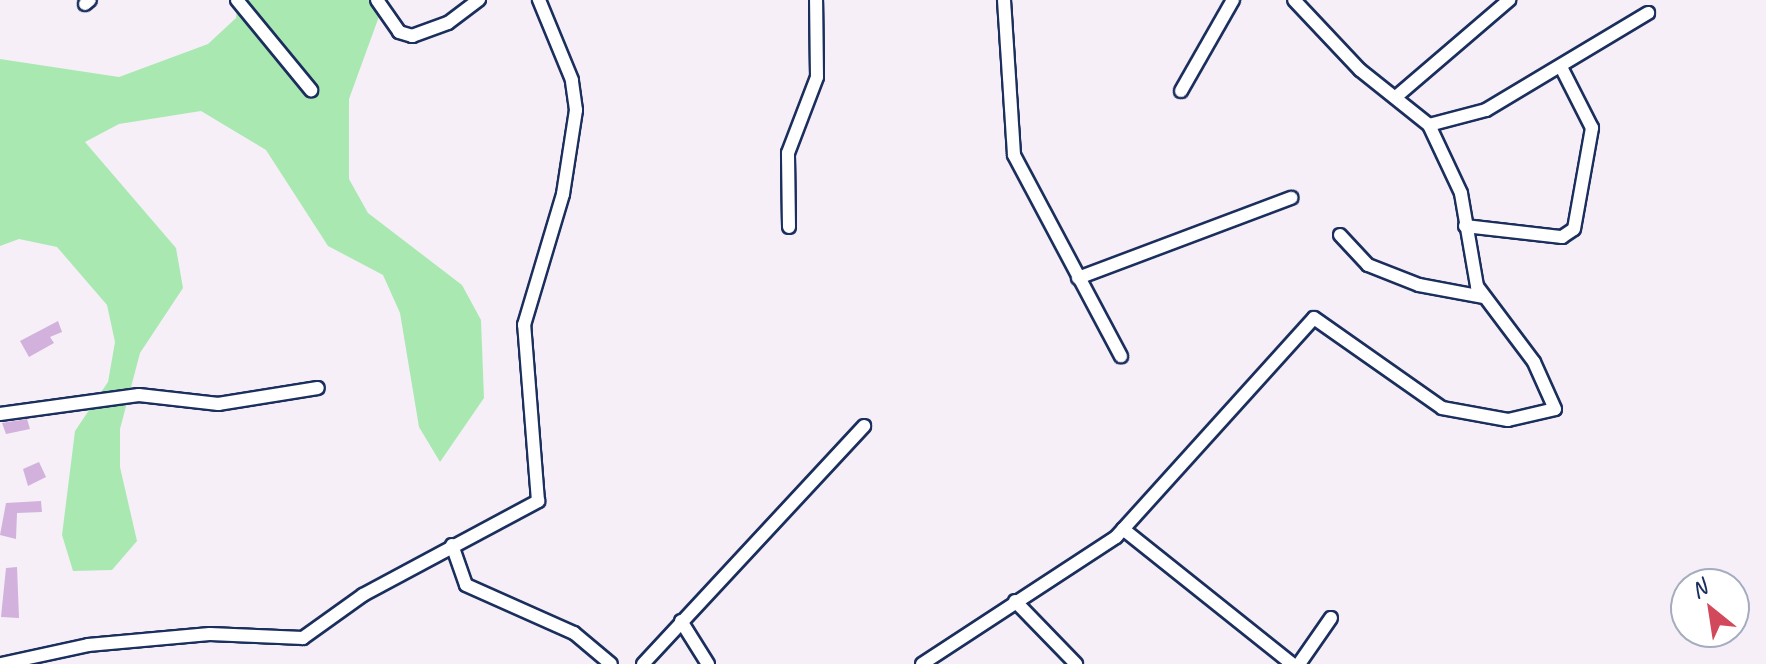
<!DOCTYPE html>
<style>
body{margin:0}
#map{position:relative;width:1766px;height:664px;overflow:hidden;background:#f6eff8;font-family:Caveat,sans-serif}
div>[style]{position:absolute}
[style*='--x']{left:calc(var(--x)*1px);top:calc(var(--y)*1px);width:calc(var(--w)*1px);rotate:calc(var(--a)*1deg)}
.green>*{inset:0;background:#a9e9b1}
.building>*{inset:0;background:#d2b1dc}
.roads{filter:drop-shadow(2px 0 #1b2f5e) drop-shadow(-2px 0 #1b2f5e) drop-shadow(0 2px #1b2f5e) drop-shadow(0 -2px #1b2f5e)}
.minor>*{height:12px;margin:-6px;padding:0 6px;transform-origin:6px;border-radius:6px;background:#fff}
span{translate:-50% -50%;white-space:nowrap;text-align:center;line-height:1.15;-webkit-text-stroke:6px #fff;paint-order:stroke}
.north{position:absolute;left:1670px;top:568px;width:80px;height:80px;box-sizing:border-box;background:#fff;border:2px solid #a4acbf;border-radius:50%;rotate:330deg;font-size:22px;font-weight:700;line-height:32px;text-align:center;color:#1b2f5e}
.north::after{content:'';display:block;margin:auto;width:28px;height:36px;background:#d1495b;clip-path:polygon(50% 0,100% 100%,50% 72%,0 100%)}
</style>
<div id="map">
<div class="green">
<div style="clip-path:polygon(238px 0,385px 0,349px 99px,349px 179px,368px 213px,462px 285px,481px 320px,484px 398px,440px 462px,419px 427px,400px 313px,383px 275px,328px 246px,266px 150px,201px 111px,119px 124px,85px 142px,176px 248px,183px 288px,140px 353px,120px 429px,120px 467px,137px 541px,112px 570px,73px 571px,62px 535px,75px 431px,108px 382px,115px 342px,107px 305px,57px 247px,19px 239px,0 246px,0 59px,119px 77px,208px 44px,236px 18px)"></div>
</div>
<div class="building">
<div style="clip-path:polygon(58px 321px,62px 332px,50px 337px,54px 343px,29px 357px,20px 341px)"></div>
<div style="clip-path:polygon(27px 419px,30px 429px,6px 434px,2px 423px)"></div>
<div style="clip-path:polygon(39px 462px,46px 477px,28px 486px,23px 469px)"></div>
<div style="clip-path:polygon(41px 501px,42px 512px,17px 513px,16px 539px,0 535px,6px 503px)"></div>
<div style="clip-path:polygon(17px 567px,19px 618px,1px 617px,6px 568px)"></div>
</div>
<div class="roads">
<div class="minor">
<div style="--x:237;--y:0;--w:117;--a:50.6"></div>
<div style="--x:377;--y:0;--w:39;--a:55"></div>
<div style="--x:399;--y:32;--w:14;--a:17"></div>
<div style="--x:412;--y:36;--w:38;--a:-20"></div>
<div style="--x:448;--y:23;--w:39;--a:-37"></div>
<div style="--x:1004;--y:0;--w:155;--a:86.3"></div>
<div style="--x:1014;--y:155;--w:228;--a:62"></div>
<div style="--x:85;--y:4;--w:6;--a:-39"></div>
<div style="--x:1181;--y:91;--w:105;--a:-60.3"></div>
<div style="--x:1397;--y:96;--w:148;--a:-40.6"></div>
<div style="--x:1429;--y:125;--w:59;--a:-14.7"></div>
<div style="--x:1486;--y:110;--w:189;--a:-30.9"></div>
<div style="--x:1465;--y:226;--w:98;--a:6.5"></div>
<div style="--x:1562;--y:237;--w:14;--a:-34"></div>
<div style="--x:1574;--y:229;--w:103;--a:-79.9"></div>
<div style="--x:1592;--y:128;--w:68;--a:-116.9"></div>
<div style="--x:789;--y:227;--w:74;--a:-90.8"></div>
<div style="--x:788;--y:153;--w:81;--a:-69.1"></div>
<div style="--x:817;--y:77;--w:77;--a:-90.7"></div>
<div style="--x:1340;--y:235;--w:41;--a:47"></div>
<div style="--x:1368;--y:265;--w:55;--a:21.4"></div>
<div style="--x:1419;--y:285;--w:66;--a:10.5"></div>
<div style="--x:1078;--y:278;--w:228;--a:-20.6"></div>
<div style="--x:0;--y:414;--w:140;--a:-7.8"></div>
<div style="--x:139;--y:395;--w:80;--a:6.5"></div>
<div style="--x:218;--y:404;--w:101;--a:-9.1"></div>
<div style="--x:1123;--y:529;--w:216;--a:38.6"></div>
<div style="--x:452;--y:545;--w:42;--a:70.7"></div>
<div style="--x:466;--y:585;--w:118;--a:24"></div>
<div style="--x:574;--y:633;--w:48;--a:40"></div>
<div style="--x:1015;--y:601;--w:88;--a:45.9"></div>
<div style="--x:681;--y:621;--w:51;--a:57.9"></div>
<div style="--x:1;--y:664;--w:89;--a:-12.3"></div>
<div style="--x:88;--y:645;--w:122;--a:-5.2"></div>
<div style="--x:210;--y:634;--w:93;--a:2.5"></div>
<div style="--x:303;--y:638;--w:74;--a:-35.6"></div>
<div style="--x:363;--y:595;--w:199;--a:-28.2"></div>
<div style="--x:538;--y:501;--w:177;--a:-94.5"></div>
<div style="--x:524;--y:325;--w:137;--a:-73.4"></div>
<div style="--x:563;--y:194;--w:85;--a:-81.2"></div>
<div style="--x:576;--y:110;--w:30;--a:-98"></div>
<div style="--x:572;--y:80;--w:87;--a:-112.4"></div>
<div style="--x:643;--y:664;--w:325;--a:-47.1"></div>
<div style="--x:922;--y:664;--w:232;--a:-33.2"></div>
<div style="--x:1116;--y:537;--w:295;--a:-47.9"></div>
<div style="--x:1314;--y:318;--w:156;--a:35.1"></div>
<div style="--x:1442;--y:408;--w:67;--a:10.3"></div>
<div style="--x:1508;--y:420;--w:48;--a:-13.2"></div>
<div style="--x:1555;--y:409;--w:51;--a:-114.1"></div>
<div style="--x:1534;--y:362;--w:95;--a:-126.9"></div>
<div style="--x:1477;--y:286;--w:94;--a:-99.8"></div>
<div style="--x:1461;--y:193;--w:75;--a:-115.2"></div>
<div style="--x:1429;--y:125;--w:88;--a:-141.4"></div>
<div style="--x:1360;--y:70;--w:96;--a:-133.3"></div>
<div style="--x:1299;--y:664;--w:56;--a:-55.2"></div>
</div>
</div>
<div class="north">N</div>
</div>
